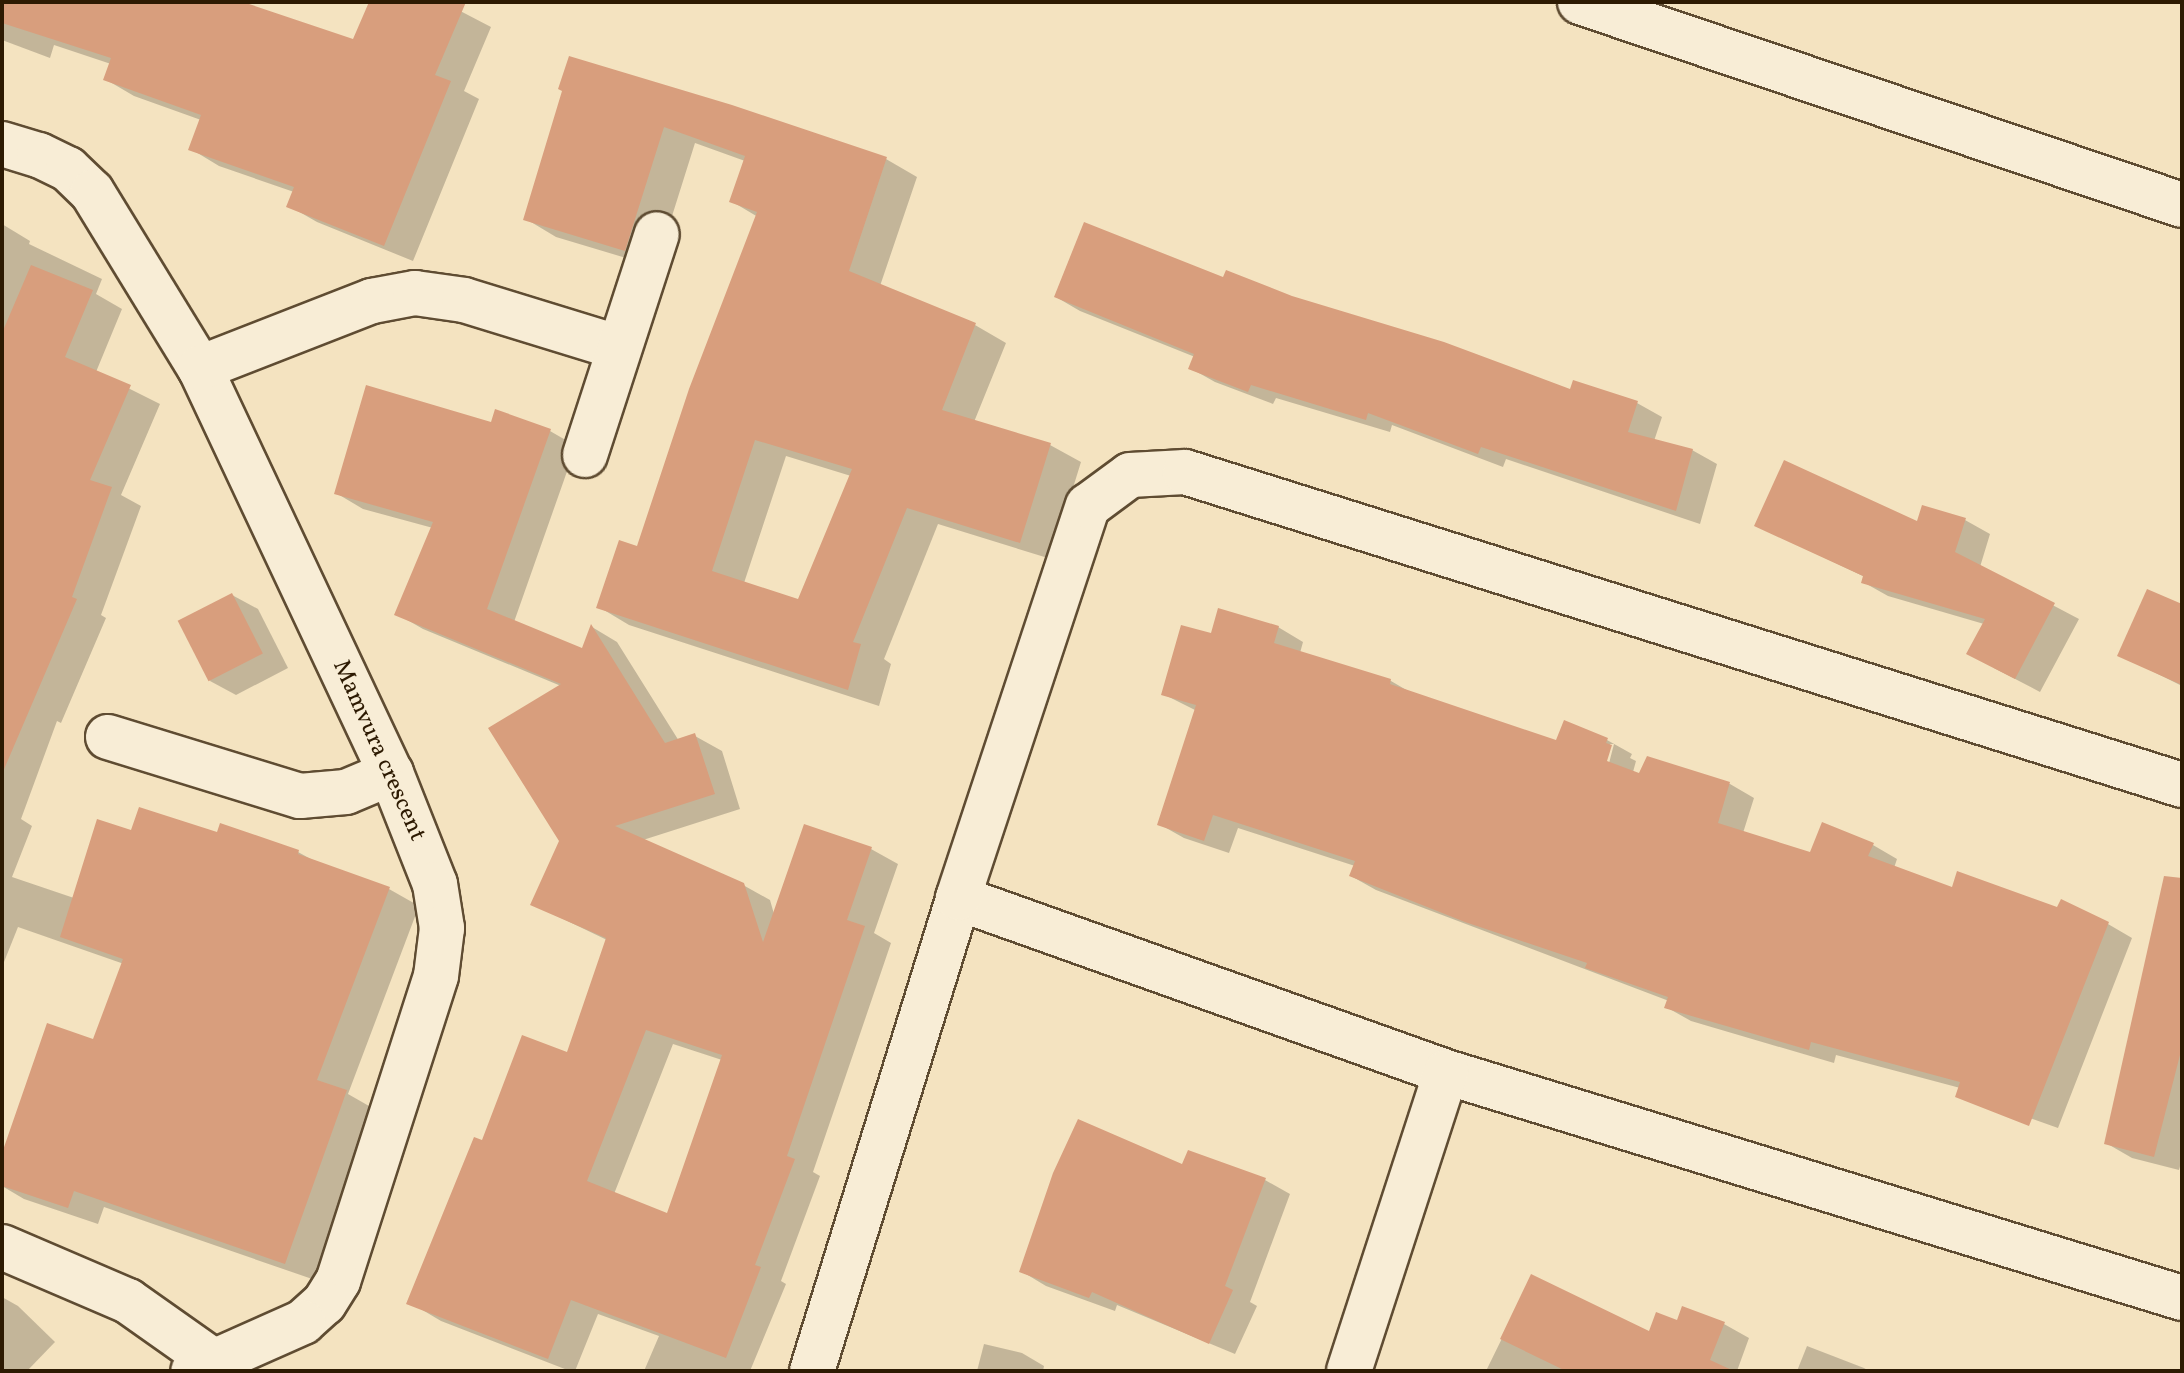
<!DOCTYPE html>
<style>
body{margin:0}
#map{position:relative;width:2184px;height:1373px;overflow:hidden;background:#f4e3c0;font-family:Vollkorn,serif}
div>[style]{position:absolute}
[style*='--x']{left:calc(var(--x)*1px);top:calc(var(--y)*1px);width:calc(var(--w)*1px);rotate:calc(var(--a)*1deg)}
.shadow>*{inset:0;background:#0003}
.building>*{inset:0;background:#d89e7d;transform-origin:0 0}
.roads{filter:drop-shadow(2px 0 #5f4c32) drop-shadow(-2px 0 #5f4c32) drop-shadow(0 2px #5f4c32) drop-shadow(0 -2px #5f4c32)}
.minor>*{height:44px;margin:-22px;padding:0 22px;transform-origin:22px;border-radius:22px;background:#f8edd6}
span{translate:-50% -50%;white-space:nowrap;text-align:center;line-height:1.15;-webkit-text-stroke:7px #f8edd6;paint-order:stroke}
.street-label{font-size:24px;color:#2d1a02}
.frame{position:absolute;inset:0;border:4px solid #2d1a02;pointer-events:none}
</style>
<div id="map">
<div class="shadow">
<div style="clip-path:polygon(2px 2px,246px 2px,245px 5px,354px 42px,371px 2px,443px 2px,491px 27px,464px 91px,479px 99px,413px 261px,317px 222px,289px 206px,294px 192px,219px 166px,191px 149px,201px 120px,134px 96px,105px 79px,111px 64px,54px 45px,50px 58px,2px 40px)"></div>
<div style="clip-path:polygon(evenodd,565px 91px,732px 107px,886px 159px,917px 177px,880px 286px,975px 325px,1006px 343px,974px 422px,1050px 445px,1081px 462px,1051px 559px,938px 524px,884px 659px,891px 664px,879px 706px,629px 625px,599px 607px,639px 549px,758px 217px,731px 201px,745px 161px,695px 143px,656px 267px,556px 237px,526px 219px,565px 91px,786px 456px,851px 476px,799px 601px,744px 583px,786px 456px)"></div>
<div style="clip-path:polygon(2px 224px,30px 241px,29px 244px,102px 279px,96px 294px,122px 309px,96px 372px,160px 404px,121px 495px,141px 506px,101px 615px,106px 618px,61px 723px,57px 721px,21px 819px,32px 826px,12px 877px,74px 898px,132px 832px,218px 835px,298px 852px,318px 863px,389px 889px,419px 906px,348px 1094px,376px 1110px,315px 1280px,104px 1207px,98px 1224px,24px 1199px,2px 1186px,2px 1159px,94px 1042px,124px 964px,18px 927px,2px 967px)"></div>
<div style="clip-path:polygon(1224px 280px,1292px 298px,1571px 391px,1574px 383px,1637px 403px,1662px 417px,1654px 441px,1692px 450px,1717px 464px,1700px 524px,1506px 459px,1503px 467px,1392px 425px,1390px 432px,1276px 398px,1273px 404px,1215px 382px,1190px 368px,1195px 357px,1080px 311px,1056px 297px)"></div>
<div style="clip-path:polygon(evenodd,492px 424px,550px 431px,576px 446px,514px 622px,584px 651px,592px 627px,617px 642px,679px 741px,695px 736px,722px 751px,740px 809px,643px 840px,743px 885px,770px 900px,774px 914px,871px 849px,898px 864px,874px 933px,891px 943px,813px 1172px,820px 1176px,781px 1281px,786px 1284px,750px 1371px,644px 1371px,659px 1336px,598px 1314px,575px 1371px,570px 1371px,441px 1321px,414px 1305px,483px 1143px,569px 1054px,607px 940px,532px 904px,561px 841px,561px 686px,423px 629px,397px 614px,433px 528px,363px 509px,336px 493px,492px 424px,673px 1044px,722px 1060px,668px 1215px,614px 1194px,673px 1044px)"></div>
<div style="clip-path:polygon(1965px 520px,1990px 534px,1980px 567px,2079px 619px,2040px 692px,1994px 668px,1984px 624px,1888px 596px,1863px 582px,1865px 577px,1756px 525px)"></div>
<div style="clip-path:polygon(232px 595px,258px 609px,288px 668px,236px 695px,210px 681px)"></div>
<div style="clip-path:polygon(2182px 606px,2182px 686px,2120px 655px)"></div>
<div style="clip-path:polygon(evenodd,1278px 627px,1303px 642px,1300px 653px,1391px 681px,1415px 695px,1557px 743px,1565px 723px,1607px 740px,1632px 754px,1630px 758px,1636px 761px,1633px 772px,1640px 775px,1648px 758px,1730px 784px,1754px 798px,1743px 833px,1811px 855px,1873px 845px,1897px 859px,1894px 868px,1953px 890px,2108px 924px,2132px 938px,2058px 1128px,1985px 1102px,1964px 1089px,1836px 1055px,1834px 1063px,1691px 1021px,1666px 1007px,1669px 1001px,1376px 890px,1351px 876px,1355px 866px,1238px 828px,1229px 853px,1184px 838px,1159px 824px,1197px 711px,1163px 694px,1212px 636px,1278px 627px,1610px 744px,1614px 744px,1607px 771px,1603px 770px,1610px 744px)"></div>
<div style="clip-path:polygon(2182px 938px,2182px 1159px,2179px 1170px,2132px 1158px,2106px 1143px)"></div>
<div style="clip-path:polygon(1189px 1152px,1265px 1180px,1290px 1194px,1250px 1302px,1257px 1306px,1235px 1354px,1117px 1305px,1115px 1311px,1046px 1286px,1021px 1271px,1183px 1167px)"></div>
<div style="clip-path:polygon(1532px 1277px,1650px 1333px,1678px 1323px,1724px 1324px,1749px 1338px,1737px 1371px,1486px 1371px)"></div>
<div style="clip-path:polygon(2px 1297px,18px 1306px,55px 1342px,27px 1371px,2px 1371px)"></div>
<div style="clip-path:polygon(984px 1344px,1022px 1353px,1044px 1366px,1043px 1371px,977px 1371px)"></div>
<div style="clip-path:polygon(1807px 1346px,1864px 1368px,1869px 1371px,1797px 1371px)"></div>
</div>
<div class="building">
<div style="clip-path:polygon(2px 2px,243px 2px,353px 39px,369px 2px,466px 2px,435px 75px,451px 81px,384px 246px,286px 207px,294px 187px,188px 150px,201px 115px,103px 80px,111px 58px,2px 23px)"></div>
<div style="clip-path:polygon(evenodd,569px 56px,732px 105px,887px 157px,849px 271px,976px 323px,942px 410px,1051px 443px,1020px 543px,907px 508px,853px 642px,861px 644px,848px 690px,596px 608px,619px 540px,637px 546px,689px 389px,757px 212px,729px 202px,745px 156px,664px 127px,625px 251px,523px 220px,562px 91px,558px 89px,569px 56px,755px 440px,852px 469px,798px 599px,712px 571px,755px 440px)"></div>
<div style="clip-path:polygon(1084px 222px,1223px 277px,1226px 270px,1292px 296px,1444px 342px,1570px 389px,1573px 380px,1638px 401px,1628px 432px,1693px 449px,1676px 511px,1481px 447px,1478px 454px,1368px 413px,1366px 420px,1251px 385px,1248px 392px,1188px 369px,1194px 354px,1054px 297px)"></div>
<div style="clip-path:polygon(31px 265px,93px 290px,65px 357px,131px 385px,90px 480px,112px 487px,72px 597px,77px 599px,2px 774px,2px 333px)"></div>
<div style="clip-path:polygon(evenodd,366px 385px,491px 422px,495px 409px,551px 429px,487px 609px,582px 648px,591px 624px,665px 743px,695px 733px,715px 794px,615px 826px,744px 883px,763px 942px,804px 824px,872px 847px,847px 920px,865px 926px,787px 1156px,795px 1159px,755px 1265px,761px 1267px,726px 1358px,571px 1300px,548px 1359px,406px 1304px,474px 1137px,482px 1140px,522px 1035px,567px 1052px,606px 938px,530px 905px,559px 841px,488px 728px,561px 684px,394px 615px,433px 522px,334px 494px,366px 385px,646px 1030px,722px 1055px,667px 1213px,587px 1181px,646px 1030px)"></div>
<div style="clip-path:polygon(1784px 460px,1917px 521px,1922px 505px,1966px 518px,1955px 552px,2055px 603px,2015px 679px,1966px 654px,1985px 619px,1861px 583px,1863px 576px,1754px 526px)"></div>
<div style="clip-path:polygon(2147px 589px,2182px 604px,2182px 685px,2117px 656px)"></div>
<div style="left:232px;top:593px;width:68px;height:61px;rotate:63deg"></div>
<div style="clip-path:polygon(1218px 608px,1279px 626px,1274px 643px,1391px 679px,1390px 684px,1556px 740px,1564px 720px,1608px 738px,1606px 743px,1612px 745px,1607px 761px,1639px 773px,1647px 756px,1730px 782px,1718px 823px,1810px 852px,1822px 822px,1874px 843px,1868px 856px,1952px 887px,1957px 871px,2057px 907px,2061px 899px,2109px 922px,2029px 1126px,1955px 1097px,1960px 1082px,1811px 1042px,1809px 1050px,1664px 1008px,1668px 997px,1585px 968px,1587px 963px,1465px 922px,1349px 876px,1355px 861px,1213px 815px,1204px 841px,1157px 825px,1196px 705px,1161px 695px,1181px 625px,1211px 633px)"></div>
<div style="clip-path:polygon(139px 807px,217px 832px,220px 823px,299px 850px,298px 854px,390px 887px,317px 1080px,347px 1090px,285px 1264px,74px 1191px,68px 1208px,2px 1186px,2px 1153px,47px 1023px,93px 1039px,123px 959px,60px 937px,97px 819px,131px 830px)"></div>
<div style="clip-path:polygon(2164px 876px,2182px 878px,2182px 1047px,2154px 1157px,2104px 1144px)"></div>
<div style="clip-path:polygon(1078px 1119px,1182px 1164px,1188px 1150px,1266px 1178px,1225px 1286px,1233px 1290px,1209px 1344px,1092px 1292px,1089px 1298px,1019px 1272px,1053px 1173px)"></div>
<div style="clip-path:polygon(1531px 1274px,1649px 1331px,1656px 1312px,1677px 1320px,1682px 1306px,1725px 1322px,1710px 1360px,1734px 1371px,1566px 1371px,1500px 1339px)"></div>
</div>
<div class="roads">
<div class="minor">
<div style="--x:1580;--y:2;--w:635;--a:18.63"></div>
<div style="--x:2;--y:144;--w:39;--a:17"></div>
<div style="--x:39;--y:155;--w:32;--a:26"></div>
<div style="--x:68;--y:169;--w:33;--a:44"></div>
<div style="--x:92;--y:192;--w:206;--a:58.5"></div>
<div style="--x:200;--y:368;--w:448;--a:64.8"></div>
<div style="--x:391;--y:773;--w:119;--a:68.4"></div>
<div style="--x:435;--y:884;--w:45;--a:81"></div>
<div style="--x:442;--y:928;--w:48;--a:97.1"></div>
<div style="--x:436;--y:976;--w:320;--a:107.8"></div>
<div style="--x:338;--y:1281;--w:26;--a:122"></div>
<div style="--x:324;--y:1303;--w:28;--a:138"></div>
<div style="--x:303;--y:1322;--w:120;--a:156"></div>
<div style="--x:200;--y:368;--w:185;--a:-21.3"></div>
<div style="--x:372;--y:301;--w:44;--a:-10.5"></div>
<div style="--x:415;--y:293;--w:49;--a:8.1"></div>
<div style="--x:464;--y:300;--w:160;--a:17.1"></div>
<div style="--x:585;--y:455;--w:232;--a:-72"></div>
<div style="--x:108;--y:737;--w:201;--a:17.1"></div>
<div style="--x:300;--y:796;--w:46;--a:-5"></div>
<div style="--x:346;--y:792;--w:49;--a:-22.9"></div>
<div style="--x:958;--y:898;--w:518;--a:19.62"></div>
<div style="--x:1446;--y:1072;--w:770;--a:17.07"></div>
<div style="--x:2;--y:1247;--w:137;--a:23.2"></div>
<div style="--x:128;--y:1301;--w:104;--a:35.2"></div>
<div style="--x:812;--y:1371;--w:495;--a:-72.8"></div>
<div style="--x:958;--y:898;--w:413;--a:-71.7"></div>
<div style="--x:1088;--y:506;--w:52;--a:-36.4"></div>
<div style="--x:1130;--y:475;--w:55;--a:-3.1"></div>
<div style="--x:1185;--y:472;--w:1045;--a:17.43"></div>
<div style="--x:1349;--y:1371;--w:314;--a:-72"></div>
</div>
</div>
<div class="street-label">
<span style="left:378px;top:751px;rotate:66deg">Mamvura crescent</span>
</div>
<div class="frame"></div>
</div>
